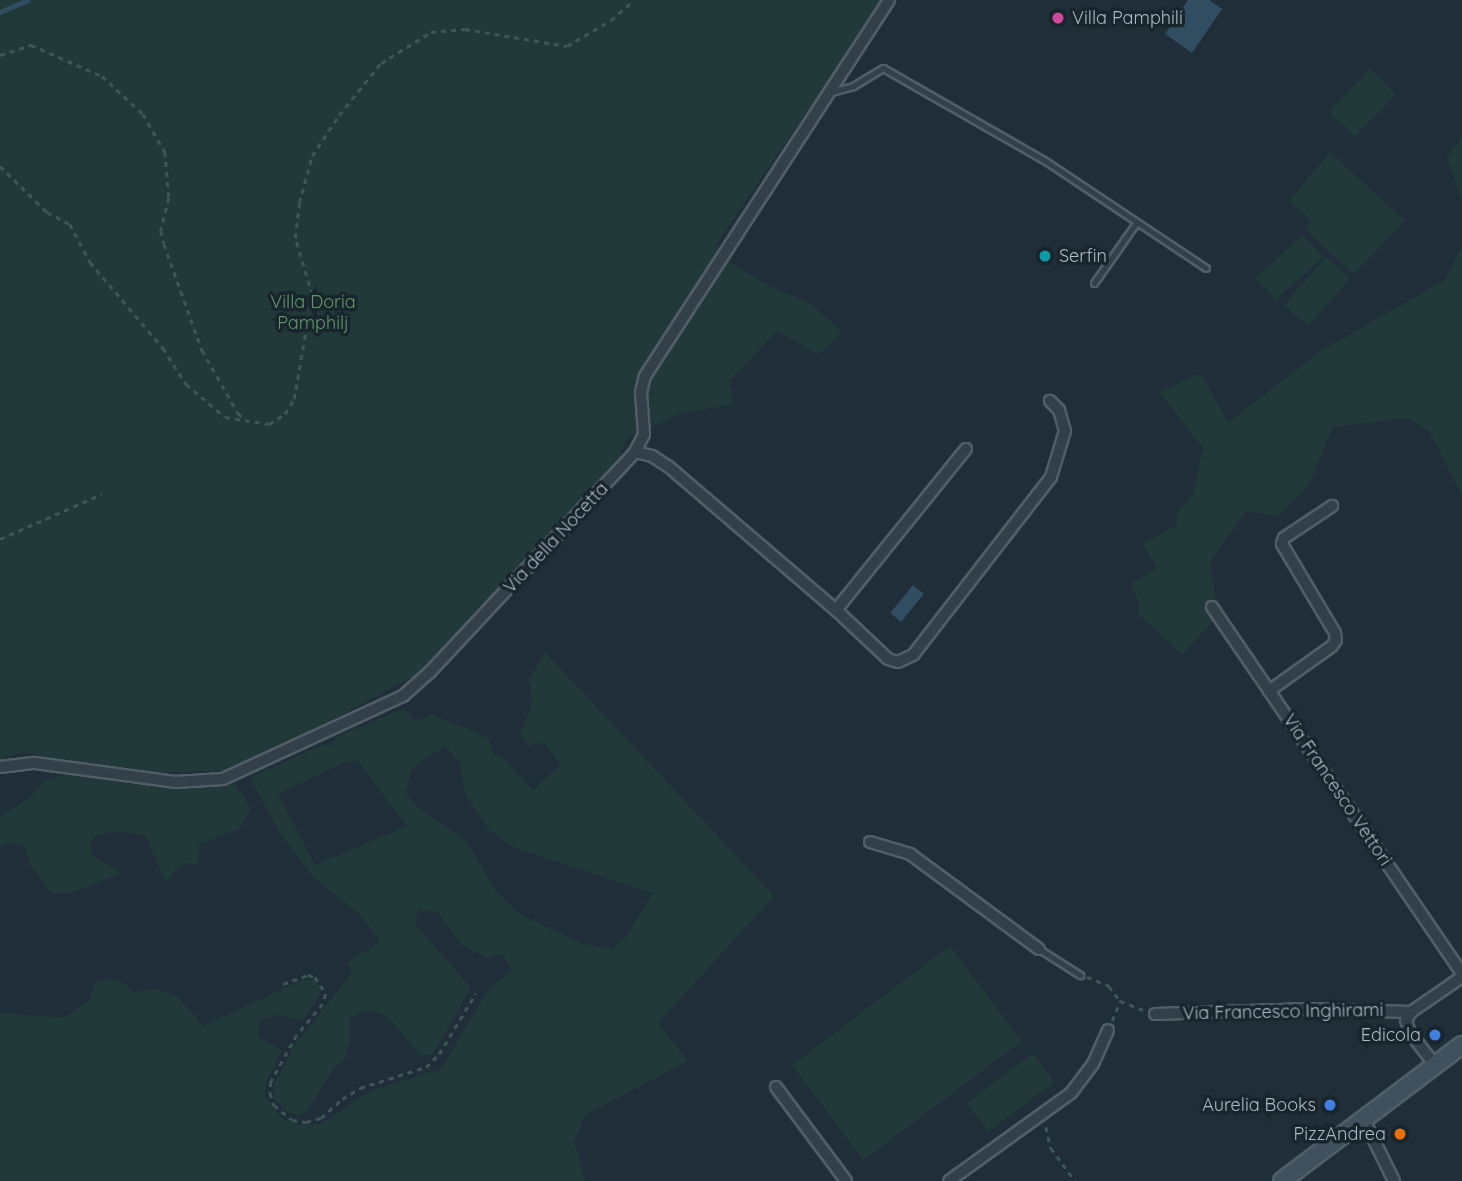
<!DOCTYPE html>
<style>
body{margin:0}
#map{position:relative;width:1462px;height:1181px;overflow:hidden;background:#1f2e39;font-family:Quicksand,sans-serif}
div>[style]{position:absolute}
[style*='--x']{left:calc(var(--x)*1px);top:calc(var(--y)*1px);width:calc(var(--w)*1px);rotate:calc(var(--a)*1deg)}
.green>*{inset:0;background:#213a39;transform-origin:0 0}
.water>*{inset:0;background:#314d61;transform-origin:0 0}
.stream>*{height:4.5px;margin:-2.25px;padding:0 2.25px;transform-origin:2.25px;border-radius:2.25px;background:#314d61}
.path>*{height:2.5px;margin-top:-1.25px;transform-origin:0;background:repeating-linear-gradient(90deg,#3e5655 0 5px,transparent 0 10px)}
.roads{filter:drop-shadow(2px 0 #505e67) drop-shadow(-2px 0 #505e67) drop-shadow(0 2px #505e67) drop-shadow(0 -2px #505e67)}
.lane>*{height:5px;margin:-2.5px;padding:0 2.5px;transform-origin:2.5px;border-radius:2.5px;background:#334049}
.street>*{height:10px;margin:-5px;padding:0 5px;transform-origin:5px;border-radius:5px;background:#334049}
.secondary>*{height:16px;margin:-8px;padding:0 8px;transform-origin:8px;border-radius:8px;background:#40505c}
.dots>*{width:19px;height:19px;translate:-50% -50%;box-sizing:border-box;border:4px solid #18252d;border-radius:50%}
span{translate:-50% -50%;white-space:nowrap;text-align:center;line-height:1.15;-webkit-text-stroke:7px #18252d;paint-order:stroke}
.poi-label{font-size:18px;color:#adbbc6}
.left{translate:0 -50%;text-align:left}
.right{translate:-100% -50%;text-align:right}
.park-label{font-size:18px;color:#639866}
.street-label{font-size:18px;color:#adbbc6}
</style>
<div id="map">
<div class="green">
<div style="clip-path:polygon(0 0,883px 0,716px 245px,735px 266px,773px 288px,811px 304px,842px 332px,819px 354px,777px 331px,729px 381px,733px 404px,678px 414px,627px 437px,620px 456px,498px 595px,426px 670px,297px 738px,222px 771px,143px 773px,22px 752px,0 760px)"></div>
<div style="left:1370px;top:69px;width:36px;height:59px;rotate:44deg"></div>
<div style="clip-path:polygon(1462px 137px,1462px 203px,1447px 157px)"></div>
<div style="clip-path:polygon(1330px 152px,1405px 221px,1353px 274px,1305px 229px,1312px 221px,1289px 201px)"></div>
<div style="left:1303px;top:235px;width:30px;height:64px;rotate:48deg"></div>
<div style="clip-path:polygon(1462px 245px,1462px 495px,1429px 431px,1407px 418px,1333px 427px,1309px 485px,1278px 516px,1246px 511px,1210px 562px,1218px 616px,1182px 655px,1136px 611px,1140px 607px,1131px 584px,1157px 568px,1143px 544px,1176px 526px,1177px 513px,1193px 495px,1203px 448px,1159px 392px,1201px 373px,1228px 423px,1319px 352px,1445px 280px)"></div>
<div style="left:1326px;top:257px;width:32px;height:64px;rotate:41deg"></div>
<div style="clip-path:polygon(evenodd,545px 652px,774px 896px,658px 1023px,688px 1061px,585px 1115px,574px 1141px,585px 1181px,0 1181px,0 1013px,65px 1018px,89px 1000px,97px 981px,111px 979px,125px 984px,133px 992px,155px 989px,178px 997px,203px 1026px,304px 979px,315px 980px,321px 989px,319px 996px,304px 1020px,276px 1015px,259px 1021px,258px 1037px,282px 1050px,266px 1082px,265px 1095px,281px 1118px,297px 1125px,321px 1124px,371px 1091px,441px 1069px,488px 990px,512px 971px,502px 953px,489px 959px,462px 945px,437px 912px,420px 910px,415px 918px,417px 926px,471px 988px,433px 1054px,420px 1055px,389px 1018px,379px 1013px,363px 1011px,350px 1018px,350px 1041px,345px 1058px,334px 1068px,307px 1112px,297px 1115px,288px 1113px,274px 1098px,273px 1086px,294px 1046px,351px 974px,349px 962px,380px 941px,360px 915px,314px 878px,280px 833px,250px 778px,322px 745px,332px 745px,336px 737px,404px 709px,417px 722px,431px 714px,489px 738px,494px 754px,506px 761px,533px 790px,561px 764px,543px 742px,530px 746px,520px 736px,532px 703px,529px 680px,545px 652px,445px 746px,460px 763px,465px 794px,489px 830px,514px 848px,653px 893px,627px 935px,612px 949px,583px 944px,518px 913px,495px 890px,468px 843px,415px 805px,406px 793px,412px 768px,445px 746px,545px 652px,357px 760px,407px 826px,315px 865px,278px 794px,343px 763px,357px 760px)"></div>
<div style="clip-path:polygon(64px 775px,140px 785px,235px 784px,251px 809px,239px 829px,199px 844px,198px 865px,190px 863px,178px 866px,166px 883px,145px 835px,114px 831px,95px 837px,89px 845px,94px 857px,122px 873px,67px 894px,51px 893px,30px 864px,24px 846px,11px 843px,0 847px,0 816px,30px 798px,43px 782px)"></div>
<div style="left:950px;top:946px;width:119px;height:198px;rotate:53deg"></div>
<div style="left:1033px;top:1053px;width:36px;height:83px;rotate:53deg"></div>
</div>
<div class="water">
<div style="clip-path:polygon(1188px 0,1209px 0,1222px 9px,1192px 53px,1165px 34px)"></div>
<div style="left:913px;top:585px;width:14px;height:36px;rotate:39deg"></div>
</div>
<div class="stream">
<div style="--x:0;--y:12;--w:30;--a:-23"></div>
</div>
<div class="path">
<div style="--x:0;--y:55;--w:33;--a:-18"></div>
<div style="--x:31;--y:45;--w:77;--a:23.6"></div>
<div style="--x:102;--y:76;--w:56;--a:42.8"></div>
<div style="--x:143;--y:114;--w:44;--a:59.9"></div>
<div style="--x:165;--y:152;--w:46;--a:85"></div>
<div style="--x:169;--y:198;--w:34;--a:104"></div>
<div style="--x:161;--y:231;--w:13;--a:77"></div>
<div style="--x:164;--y:244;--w:113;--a:70.3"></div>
<div style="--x:202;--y:350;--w:73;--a:60.3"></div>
<div style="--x:238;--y:413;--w:10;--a:45"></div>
<div style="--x:0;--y:166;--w:66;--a:44.4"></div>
<div style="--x:47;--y:212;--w:26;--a:28"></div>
<div style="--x:70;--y:224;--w:43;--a:62.2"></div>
<div style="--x:90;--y:262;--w:113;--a:49.7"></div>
<div style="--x:163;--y:348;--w:43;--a:57.4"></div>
<div style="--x:186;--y:384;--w:51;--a:40.2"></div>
<div style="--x:225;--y:417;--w:45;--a:9"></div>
<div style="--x:269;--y:424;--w:19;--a:-32"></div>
<div style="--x:285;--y:414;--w:17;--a:-59"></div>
<div style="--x:294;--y:399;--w:106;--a:-80.2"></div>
<div style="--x:312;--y:295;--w:59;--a:-106.6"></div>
<div style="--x:295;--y:238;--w:35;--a:-83"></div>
<div style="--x:299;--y:203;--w:49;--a:-74.5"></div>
<div style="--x:312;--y:156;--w:49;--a:-56.6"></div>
<div style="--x:339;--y:115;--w:67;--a:-51.1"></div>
<div style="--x:381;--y:63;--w:59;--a:-31.8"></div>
<div style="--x:431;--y:32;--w:34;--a:-5"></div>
<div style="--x:465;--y:29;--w:103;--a:9.5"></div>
<div style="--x:567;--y:46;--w:51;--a:-30.6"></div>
<div style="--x:611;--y:20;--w:30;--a:-41"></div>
<div style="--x:0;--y:539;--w:111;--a:-23.8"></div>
<div style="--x:1087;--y:977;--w:24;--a:22"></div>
<div style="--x:1109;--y:986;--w:19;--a:54"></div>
<div style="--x:283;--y:984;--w:27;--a:-20"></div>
<div style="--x:308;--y:975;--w:7;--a:16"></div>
<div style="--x:315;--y:977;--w:20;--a:57"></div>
<div style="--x:326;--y:994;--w:10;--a:107"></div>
<div style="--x:323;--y:1004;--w:40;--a:130"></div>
<div style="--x:297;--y:1035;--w:54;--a:119"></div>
<div style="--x:271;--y:1082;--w:11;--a:95"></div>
<div style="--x:270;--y:1093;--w:13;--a:72"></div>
<div style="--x:274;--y:1105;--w:23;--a:40"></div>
<div style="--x:292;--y:1120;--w:14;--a:8"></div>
<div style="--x:306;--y:1122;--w:16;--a:-15"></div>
<div style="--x:321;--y:1118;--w:28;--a:-42"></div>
<div style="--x:342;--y:1099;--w:21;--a:-31"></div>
<div style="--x:360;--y:1088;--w:69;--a:-17.7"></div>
<div style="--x:426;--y:1067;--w:18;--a:-45"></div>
<div style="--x:439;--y:1054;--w:71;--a:-58.8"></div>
<div style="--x:1112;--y:1021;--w:22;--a:-68"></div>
<div style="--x:1120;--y:1001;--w:25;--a:21"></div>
<div style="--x:1046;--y:1127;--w:22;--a:77"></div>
<div style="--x:1051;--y:1148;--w:41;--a:54"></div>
</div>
<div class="roads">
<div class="lane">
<div style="--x:831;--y:92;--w:23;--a:-15"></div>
<div style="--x:853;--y:86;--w:35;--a:-31"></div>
<div style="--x:883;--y:68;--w:189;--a:29.8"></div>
<div style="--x:1047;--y:162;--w:191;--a:33.7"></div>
<div style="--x:1094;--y:283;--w:73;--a:-55"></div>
<div style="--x:1039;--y:949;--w:49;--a:32.4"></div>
</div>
<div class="street">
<div style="--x:635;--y:452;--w:17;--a:13"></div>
<div style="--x:652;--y:456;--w:20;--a:33"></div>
<div style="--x:669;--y:467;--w:220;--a:40.6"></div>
<div style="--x:836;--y:610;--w:71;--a:43.3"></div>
<div style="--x:888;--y:659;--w:10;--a:17"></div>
<div style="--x:898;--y:662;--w:17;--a:-25"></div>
<div style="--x:913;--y:655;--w:225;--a:-52.2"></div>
<div style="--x:1051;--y:477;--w:48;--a:-73.1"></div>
<div style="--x:1065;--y:431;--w:22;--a:-106"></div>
<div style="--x:1059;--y:410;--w:13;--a:-135"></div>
<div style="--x:1212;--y:607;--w:443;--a:55.7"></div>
<div style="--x:836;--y:610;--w:207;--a:-51.1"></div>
<div style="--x:1269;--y:691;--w:77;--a:-35.5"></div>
<div style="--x:1332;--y:646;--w:7;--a:-56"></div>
<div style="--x:1336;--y:640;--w:7;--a:-98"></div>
<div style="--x:1335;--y:633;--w:104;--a:-120.8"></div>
<div style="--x:1282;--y:544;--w:6;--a:-72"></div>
<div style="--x:1284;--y:538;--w:58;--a:-33.7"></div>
<div style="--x:0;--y:767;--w:35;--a:-7"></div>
<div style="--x:35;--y:763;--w:141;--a:7.7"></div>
<div style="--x:175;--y:782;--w:48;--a:-3.6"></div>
<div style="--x:223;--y:779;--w:198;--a:-24.8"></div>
<div style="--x:403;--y:696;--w:36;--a:-42"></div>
<div style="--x:430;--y:672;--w:301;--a:-47"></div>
<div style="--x:635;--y:452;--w:20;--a:-63"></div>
<div style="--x:644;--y:434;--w:42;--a:-94.1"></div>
<div style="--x:641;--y:392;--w:16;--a:-76"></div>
<div style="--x:645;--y:376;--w:448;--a:-57"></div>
<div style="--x:870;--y:842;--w:42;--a:16.7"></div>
<div style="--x:910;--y:854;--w:160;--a:36.4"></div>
<div style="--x:1155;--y:1014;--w:147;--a:-1.9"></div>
<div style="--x:1302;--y:1009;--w:109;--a:1.6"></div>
<div style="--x:1435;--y:1065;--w:41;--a:-128"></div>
<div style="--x:1410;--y:1033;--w:14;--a:-107"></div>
<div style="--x:1406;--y:1020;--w:9;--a:-58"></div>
<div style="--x:1411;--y:1012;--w:62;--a:-34.5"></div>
<div style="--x:776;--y:1087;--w:117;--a:53.3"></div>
<div style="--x:1363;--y:1118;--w:70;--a:63.8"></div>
<div style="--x:949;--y:1181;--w:150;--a:-35.8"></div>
<div style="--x:1071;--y:1093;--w:36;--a:-53"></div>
<div style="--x:1093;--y:1064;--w:37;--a:-66"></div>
</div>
<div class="secondary">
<div style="--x:1282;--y:1181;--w:226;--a:-37.1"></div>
</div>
</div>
<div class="dots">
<div style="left:1058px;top:18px;background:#d1479c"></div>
<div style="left:1045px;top:256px;background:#0f9aa8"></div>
<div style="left:1435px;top:1035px;background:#3f7fe0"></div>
<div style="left:1330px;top:1105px;background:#3f7fe0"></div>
<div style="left:1400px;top:1134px;background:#e8710a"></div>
</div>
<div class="poi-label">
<span class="left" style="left:1072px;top:18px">Villa Pamphili</span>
<span class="left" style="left:1059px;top:256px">Serfin</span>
<span class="right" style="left:1421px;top:1035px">Edicola</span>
<span class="right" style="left:1316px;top:1105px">Aurelia Books</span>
<span class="right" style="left:1386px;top:1134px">PizzAndrea</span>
</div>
<div class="park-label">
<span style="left:313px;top:313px">Villa Doria<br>Pamphilj</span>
</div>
<div class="street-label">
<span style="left:556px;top:538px;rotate:-47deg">Via della Nocetta</span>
<span style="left:1337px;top:790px;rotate:56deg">Via Francesco Vettori</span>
<span style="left:1283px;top:1012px;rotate:-1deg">Via Francesco Inghirami</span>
</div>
</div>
